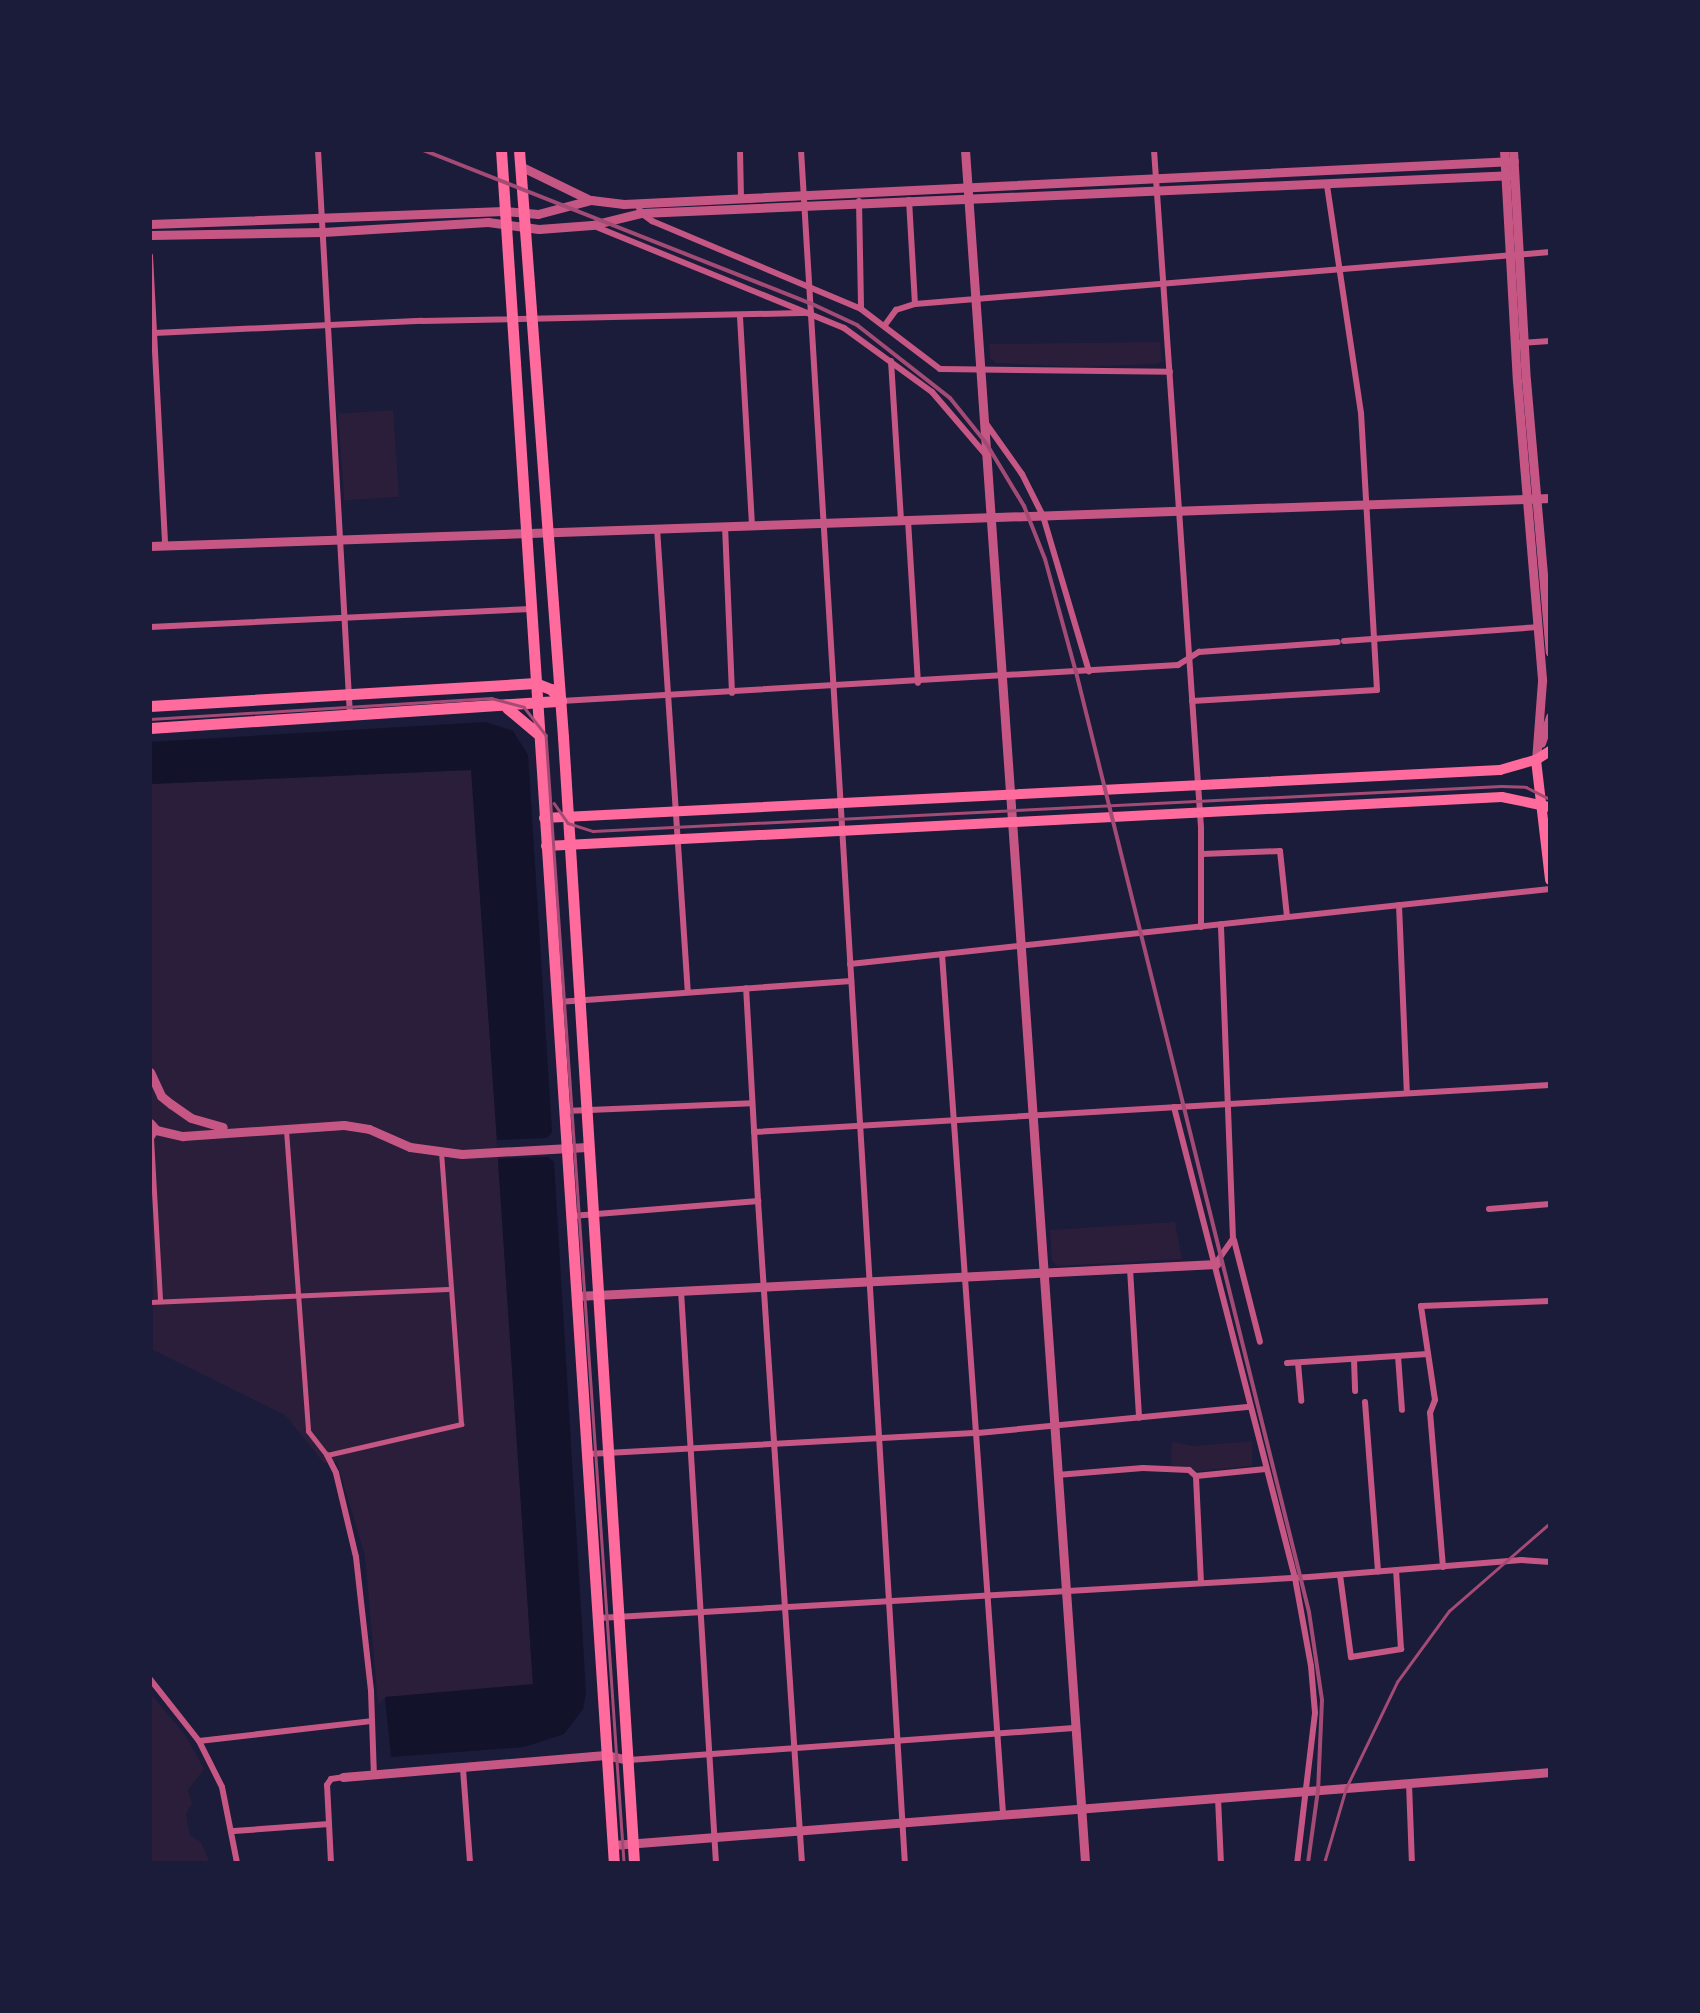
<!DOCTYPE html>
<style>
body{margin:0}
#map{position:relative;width:1700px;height:2013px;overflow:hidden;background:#1b1b3a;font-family:"IBM Plex Sans",sans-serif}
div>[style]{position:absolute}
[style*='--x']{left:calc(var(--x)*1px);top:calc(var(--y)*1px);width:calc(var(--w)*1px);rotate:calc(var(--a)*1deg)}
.green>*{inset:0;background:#2a1e3b;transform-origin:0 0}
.water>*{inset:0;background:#12122b}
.pedestrian>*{height:5px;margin:-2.5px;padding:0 2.5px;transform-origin:2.5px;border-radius:2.5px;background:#c65784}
.minor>*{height:6px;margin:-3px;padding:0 3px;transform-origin:3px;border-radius:3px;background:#c65784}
.tertiary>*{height:9px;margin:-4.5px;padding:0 4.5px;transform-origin:4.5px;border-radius:4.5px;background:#c65784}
.primary>*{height:10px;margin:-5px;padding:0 5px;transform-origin:5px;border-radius:5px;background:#ff6b9d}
.trunk>*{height:11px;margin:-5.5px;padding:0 5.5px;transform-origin:5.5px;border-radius:5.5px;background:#ff6b9d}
.tram>*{height:2.5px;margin:-1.25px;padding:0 1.25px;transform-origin:1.25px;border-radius:1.25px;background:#a44b75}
.rail>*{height:4px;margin:-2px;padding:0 2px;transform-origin:2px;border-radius:2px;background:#a44b75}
span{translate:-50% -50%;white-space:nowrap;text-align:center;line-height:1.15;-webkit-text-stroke:8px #1b1b3a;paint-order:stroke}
.frame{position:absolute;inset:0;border:152px solid #1b1b3a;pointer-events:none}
</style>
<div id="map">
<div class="green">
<div style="clip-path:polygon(1160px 342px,1162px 361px,1157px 364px,1080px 367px,996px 363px,990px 358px,989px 344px)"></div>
<div style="left:393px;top:410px;width:87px;height:55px;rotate:86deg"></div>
<div style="clip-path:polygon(472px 770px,533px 1685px,386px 1697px,378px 1704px,365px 1556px,337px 1462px,324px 1463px,285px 1415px,153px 1350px,150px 784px)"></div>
<div style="clip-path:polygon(1175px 1222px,1182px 1259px,1057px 1266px,1052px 1260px,1050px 1230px)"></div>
<div style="clip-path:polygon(1252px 1441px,1252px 1466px,1199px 1471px,1171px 1465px,1172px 1442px,1194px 1446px)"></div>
<div style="clip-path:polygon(150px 1693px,186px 1736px,204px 1769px,188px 1790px,192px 1804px,186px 1814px,190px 1835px,201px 1842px,210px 1863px,150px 1863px)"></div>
</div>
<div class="water">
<div style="clip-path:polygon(486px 722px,513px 731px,528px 755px,552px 1132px,547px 1138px,497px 1140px,471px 770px,150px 784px,150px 742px)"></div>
<div style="clip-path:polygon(548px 1157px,554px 1162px,586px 1693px,583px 1709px,564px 1734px,524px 1747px,391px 1757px,385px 1697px,533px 1684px,498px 1159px)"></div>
</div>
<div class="pedestrian">
<div style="--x:156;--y:1130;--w:9;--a:122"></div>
<div style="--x:151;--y:1138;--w:162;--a:86.8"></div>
<div style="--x:286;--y:1130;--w:302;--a:85.8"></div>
<div style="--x:308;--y:1431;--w:31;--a:52"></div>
<div style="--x:327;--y:1455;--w:138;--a:-13"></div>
<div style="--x:461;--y:1424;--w:272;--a:-94.2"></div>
<div style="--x:150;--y:1302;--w:298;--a:-2.5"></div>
</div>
<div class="minor">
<div style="--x:318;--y:150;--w:567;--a:86.76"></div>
<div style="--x:740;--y:150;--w:48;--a:88.8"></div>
<div style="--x:801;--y:150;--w:1716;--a:86.53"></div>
<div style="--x:1154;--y:150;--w:680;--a:86.03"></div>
<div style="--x:1201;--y:828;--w:99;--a:90"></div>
<div style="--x:909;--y:200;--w:104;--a:86.7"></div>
<div style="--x:859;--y:201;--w:108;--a:88.9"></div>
<div style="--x:637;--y:203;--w:11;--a:68"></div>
<div style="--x:641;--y:213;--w:14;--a:36"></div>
<div style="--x:652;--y:221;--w:227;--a:22.8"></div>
<div style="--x:861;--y:309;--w:99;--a:37.2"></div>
<div style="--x:940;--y:369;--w:230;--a:0.7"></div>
<div style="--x:594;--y:226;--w:270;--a:22.2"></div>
<div style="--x:844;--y:328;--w:109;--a:36"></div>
<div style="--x:932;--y:392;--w:83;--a:49.4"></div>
<div style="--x:150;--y:256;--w:289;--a:87"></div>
<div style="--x:740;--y:317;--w:208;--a:86.7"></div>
<div style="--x:885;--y:325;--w:19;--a:-54"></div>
<div style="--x:896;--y:310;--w:20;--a:-18"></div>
<div style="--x:915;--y:304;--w:637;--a:-4.68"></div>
<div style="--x:154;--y:333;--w:268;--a:-2.6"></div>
<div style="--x:422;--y:321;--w:389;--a:-1.2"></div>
<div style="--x:1521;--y:343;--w:29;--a:-4"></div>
<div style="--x:891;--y:361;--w:159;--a:86.4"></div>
<div style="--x:985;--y:422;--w:64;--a:54.6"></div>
<div style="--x:1022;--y:474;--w:47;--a:63.4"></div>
<div style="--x:1043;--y:516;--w:162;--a:73.5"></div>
<div style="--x:908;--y:520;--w:163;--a:86.5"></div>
<div style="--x:725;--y:526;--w:167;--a:87.6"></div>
<div style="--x:657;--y:528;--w:465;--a:86.2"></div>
<div style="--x:150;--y:627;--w:382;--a:-2.7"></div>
<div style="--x:1344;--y:641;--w:194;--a:-4.1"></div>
<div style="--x:561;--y:701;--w:618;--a:-3.34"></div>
<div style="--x:1178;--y:665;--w:25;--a:-32"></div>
<div style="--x:1199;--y:652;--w:139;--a:-4.1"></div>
<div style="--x:1192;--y:701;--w:185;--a:-3.4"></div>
<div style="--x:1377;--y:690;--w:277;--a:-93.3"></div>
<div style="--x:1361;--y:413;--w:231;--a:-98.5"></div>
<div style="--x:1202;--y:854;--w:78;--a:-2.2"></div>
<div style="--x:1280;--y:851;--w:66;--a:83.9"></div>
<div style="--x:1399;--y:905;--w:187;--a:87.6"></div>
<div style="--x:942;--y:954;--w:862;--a:85.94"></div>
<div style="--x:850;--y:964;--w:704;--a:-6.12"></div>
<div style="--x:558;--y:1002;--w:294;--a:-4.1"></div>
<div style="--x:1174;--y:1107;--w:486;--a:75.6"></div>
<div style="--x:1295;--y:1578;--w:89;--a:79.7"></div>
<div style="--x:1311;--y:1666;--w:47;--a:85.1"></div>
<div style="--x:1315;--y:1713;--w:151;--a:96.8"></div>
<div style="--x:565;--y:1111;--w:187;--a:-2.4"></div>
<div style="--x:754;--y:1132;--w:797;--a:-3.38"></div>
<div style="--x:758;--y:1201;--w:663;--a:86.2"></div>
<div style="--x:1489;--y:1209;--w:61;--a:-4.7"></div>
<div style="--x:572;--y:1216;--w:187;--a:-4.6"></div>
<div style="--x:758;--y:1201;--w:213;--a:-93.2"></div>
<div style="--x:1234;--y:1240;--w:105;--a:75.7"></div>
<div style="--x:1216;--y:1263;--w:29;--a:-55"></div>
<div style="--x:1233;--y:1239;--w:315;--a:-92.2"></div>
<div style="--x:1130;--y:1269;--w:149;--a:86.5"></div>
<div style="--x:681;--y:1291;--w:573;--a:86.5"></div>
<div style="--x:1398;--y:1356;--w:54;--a:85.8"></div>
<div style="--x:1354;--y:1359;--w:32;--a:88"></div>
<div style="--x:1287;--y:1363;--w:141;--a:-3.7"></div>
<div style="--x:1298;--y:1363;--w:38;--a:85"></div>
<div style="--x:1365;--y:1402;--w:170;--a:85.6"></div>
<div style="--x:588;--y:1454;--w:391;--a:-3.1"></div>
<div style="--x:978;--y:1433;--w:273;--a:-5.5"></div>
<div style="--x:327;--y:1455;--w:20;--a:63"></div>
<div style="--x:336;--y:1473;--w:86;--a:76.6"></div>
<div style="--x:356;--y:1557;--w:135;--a:83.6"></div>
<div style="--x:371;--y:1691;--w:84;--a:88"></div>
<div style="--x:1057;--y:1475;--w:86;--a:-4.7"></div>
<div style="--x:1143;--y:1468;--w:46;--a:2.5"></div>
<div style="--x:1189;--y:1470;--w:9;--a:41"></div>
<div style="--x:1443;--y:1567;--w:155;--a:-94.8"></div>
<div style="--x:1430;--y:1413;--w:14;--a:-69"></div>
<div style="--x:1435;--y:1400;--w:95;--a:-98.5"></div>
<div style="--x:1421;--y:1306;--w:129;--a:-2.2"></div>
<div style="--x:1340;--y:1575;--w:83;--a:82.4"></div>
<div style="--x:1351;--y:1657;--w:51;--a:-9.1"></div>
<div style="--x:1401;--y:1649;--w:79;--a:-93.6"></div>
<div style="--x:1201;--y:1583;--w:107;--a:-92.7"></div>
<div style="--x:1196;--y:1476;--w:70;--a:-5.7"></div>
<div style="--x:599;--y:1618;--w:711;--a:-3.3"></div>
<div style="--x:1309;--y:1577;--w:213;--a:-4.6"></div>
<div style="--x:1521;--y:1560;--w:29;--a:4"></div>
<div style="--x:150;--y:1679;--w:79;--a:51.7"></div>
<div style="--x:199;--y:1741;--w:51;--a:63.4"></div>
<div style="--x:222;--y:1787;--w:77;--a:78.8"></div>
<div style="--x:199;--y:1741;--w:173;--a:-6.6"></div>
<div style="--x:629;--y:1760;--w:446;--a:-4.1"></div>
<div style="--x:463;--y:1769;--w:94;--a:85.7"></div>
<div style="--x:1409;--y:1783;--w:80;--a:87.9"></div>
<div style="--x:1218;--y:1798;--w:65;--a:87.4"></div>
<div style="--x:234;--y:1831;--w:95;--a:-4.2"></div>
<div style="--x:331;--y:1863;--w:78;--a:-92.9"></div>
<div style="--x:327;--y:1785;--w:7;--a:-56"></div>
<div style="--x:331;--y:1779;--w:12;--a:-9"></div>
</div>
<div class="tertiary">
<div style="--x:965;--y:150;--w:1717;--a:85.99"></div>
<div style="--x:1504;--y:150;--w:231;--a:86.8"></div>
<div style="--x:1517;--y:381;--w:301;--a:85.2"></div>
<div style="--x:1542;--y:681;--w:79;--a:94.3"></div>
<div style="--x:1513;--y:150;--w:230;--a:86.8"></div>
<div style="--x:1526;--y:380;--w:273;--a:85"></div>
<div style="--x:520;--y:166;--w:76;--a:25.9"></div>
<div style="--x:150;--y:224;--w:354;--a:-2.1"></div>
<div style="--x:504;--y:211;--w:34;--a:5"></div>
<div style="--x:538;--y:214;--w:55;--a:-14.8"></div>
<div style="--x:591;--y:200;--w:33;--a:7"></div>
<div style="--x:624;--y:204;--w:891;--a:-2.77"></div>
<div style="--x:150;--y:235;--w:173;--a:-1"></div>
<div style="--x:323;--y:232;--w:165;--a:-3.5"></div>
<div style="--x:488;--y:222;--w:51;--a:7.8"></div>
<div style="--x:539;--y:229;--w:53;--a:-4.3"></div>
<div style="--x:592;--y:225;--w:50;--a:-13.8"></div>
<div style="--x:641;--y:213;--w:874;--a:-2.49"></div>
<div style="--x:150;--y:546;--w:1401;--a:-1.96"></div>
<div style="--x:1541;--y:743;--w:28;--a:-71"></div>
<div style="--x:150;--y:1072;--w:26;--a:65"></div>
<div style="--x:161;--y:1096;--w:13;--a:39"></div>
<div style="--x:171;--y:1104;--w:24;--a:35"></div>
<div style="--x:191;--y:1118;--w:33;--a:16"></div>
<div style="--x:150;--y:1123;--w:9;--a:49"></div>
<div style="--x:156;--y:1130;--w:28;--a:13"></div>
<div style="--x:183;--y:1136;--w:161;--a:-3.9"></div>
<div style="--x:344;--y:1125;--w:25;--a:9"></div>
<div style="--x:369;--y:1129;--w:45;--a:23.7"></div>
<div style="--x:410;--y:1147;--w:52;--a:7.7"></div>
<div style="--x:462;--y:1154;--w:125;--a:-3.2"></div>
<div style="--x:576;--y:1296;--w:641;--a:-2.86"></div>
<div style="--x:343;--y:1777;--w:263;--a:-4.8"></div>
<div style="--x:605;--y:1755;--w:25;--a:12"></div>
<div style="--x:613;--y:1845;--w:940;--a:-4.45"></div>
</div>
<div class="primary">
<div style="--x:1536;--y:760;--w:121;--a:83.3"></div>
<div style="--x:544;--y:818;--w:957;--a:-2.87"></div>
<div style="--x:1500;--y:770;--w:37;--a:-16"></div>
<div style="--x:1536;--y:760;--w:17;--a:-33"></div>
<div style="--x:546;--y:846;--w:957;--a:-2.93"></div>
<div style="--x:1502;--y:797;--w:49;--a:11.8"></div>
</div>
<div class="trunk">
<div style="--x:501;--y:150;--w:1717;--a:86.23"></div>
<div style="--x:519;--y:150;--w:589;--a:85.71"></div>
<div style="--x:563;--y:737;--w:1128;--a:86.39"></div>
<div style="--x:150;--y:706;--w:386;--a:-3.4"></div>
<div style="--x:535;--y:683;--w:17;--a:21"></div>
<div style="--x:551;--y:689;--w:13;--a:51"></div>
<div style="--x:507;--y:708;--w:39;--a:40"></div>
<div style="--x:150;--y:728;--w:412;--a:-3.8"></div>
</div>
<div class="tram">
<div style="--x:150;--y:719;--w:342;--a:-3.5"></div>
<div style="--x:491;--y:698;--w:34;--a:15"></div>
<div style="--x:524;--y:707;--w:36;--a:52"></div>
<div style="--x:546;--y:735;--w:1131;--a:86.04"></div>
<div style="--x:554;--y:803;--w:24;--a:55"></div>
<div style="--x:568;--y:823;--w:26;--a:18"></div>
<div style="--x:593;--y:831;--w:909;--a:-2.84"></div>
<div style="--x:1501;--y:786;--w:25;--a:2"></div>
<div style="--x:1526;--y:787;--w:27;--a:27"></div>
<div style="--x:1324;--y:1863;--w:78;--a:-73.7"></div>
<div style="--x:1346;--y:1788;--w:118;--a:-64.3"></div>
<div style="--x:1397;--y:1682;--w:88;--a:-53.8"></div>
<div style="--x:1449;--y:1611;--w:134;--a:-41.1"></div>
</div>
<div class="rail">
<div style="--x:423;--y:150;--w:416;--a:21.6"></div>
<div style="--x:810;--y:303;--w:52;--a:25.1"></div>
<div style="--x:857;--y:325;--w:118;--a:38.1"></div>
<div style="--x:950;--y:398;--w:58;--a:51.3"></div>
<div style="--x:986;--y:443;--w:74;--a:58.9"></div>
<div style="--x:1024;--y:506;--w:57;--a:68.4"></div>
<div style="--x:1045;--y:559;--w:117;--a:74.7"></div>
<div style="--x:1076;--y:672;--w:968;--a:76.08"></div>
<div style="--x:1309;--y:1612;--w:89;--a:81.6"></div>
<div style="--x:1322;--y:1700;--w:90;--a:92.5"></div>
<div style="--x:1318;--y:1790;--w:74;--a:97.8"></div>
</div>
<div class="frame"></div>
</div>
